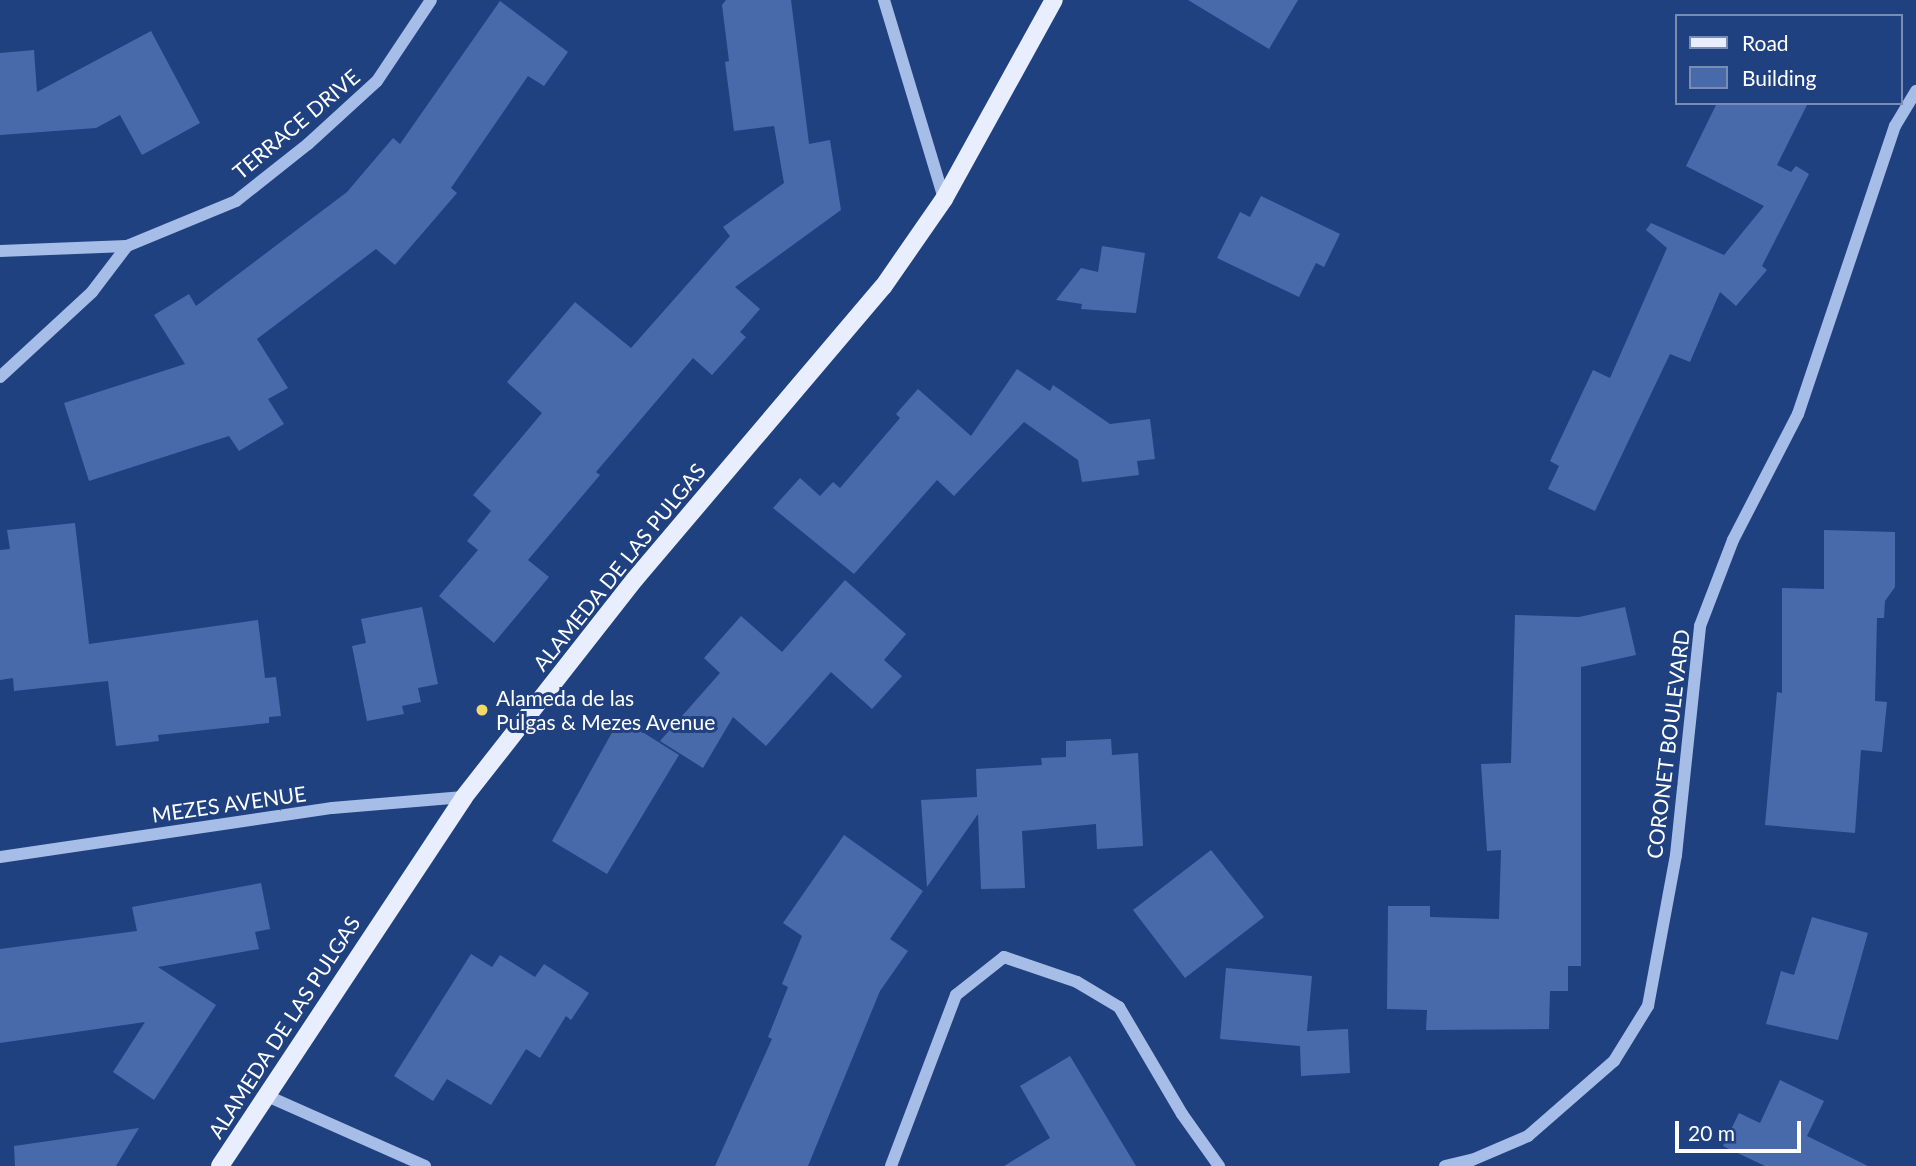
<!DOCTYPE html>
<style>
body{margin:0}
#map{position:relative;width:1916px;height:1166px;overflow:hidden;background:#204180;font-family:Lato,sans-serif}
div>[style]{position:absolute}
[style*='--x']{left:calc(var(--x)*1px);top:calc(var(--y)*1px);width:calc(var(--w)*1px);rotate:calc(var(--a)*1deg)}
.building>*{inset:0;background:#496aaa}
.minor>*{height:12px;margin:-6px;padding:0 6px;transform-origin:6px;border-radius:6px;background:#a6bde8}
.major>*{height:18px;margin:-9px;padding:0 9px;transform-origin:9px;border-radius:9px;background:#e8eefe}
.dots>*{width:19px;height:19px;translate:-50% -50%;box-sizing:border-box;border:4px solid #204180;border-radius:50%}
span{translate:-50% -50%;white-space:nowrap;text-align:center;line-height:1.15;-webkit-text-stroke:6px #204180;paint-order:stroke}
.street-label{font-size:21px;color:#fff}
.poi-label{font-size:21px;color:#fff}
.left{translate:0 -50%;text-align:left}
.legend{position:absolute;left:1675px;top:14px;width:228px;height:91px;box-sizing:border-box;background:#204180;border:2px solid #798db3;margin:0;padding:9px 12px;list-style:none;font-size:21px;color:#fff}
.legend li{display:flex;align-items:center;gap:14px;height:35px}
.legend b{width:35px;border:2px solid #798db3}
.scale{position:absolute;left:1675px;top:1121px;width:126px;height:32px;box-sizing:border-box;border:4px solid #fff;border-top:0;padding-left:9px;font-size:21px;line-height:24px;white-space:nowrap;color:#fff;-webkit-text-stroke:5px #204180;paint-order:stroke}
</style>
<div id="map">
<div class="building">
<i style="clip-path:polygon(726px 0,791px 0,809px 144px,830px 140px,841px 210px,735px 287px,760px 309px,740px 332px,746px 337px,712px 375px,693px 358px,596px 472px,600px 475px,528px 560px,549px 577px,494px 643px,439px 596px,478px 550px,467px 541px,491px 511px,473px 495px,542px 413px,507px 382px,575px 302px,631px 348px,730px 236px,723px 227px,784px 183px,774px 126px,734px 131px,725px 62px,729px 61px,722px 5px)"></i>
<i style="clip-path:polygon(1188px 0,1298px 0,1269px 49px)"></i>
<i style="clip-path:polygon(500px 1px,568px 52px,544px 86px,528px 76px,451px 188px,457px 193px,395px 265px,376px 249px,257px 339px,288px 388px,268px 399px,284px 424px,239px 451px,229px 436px,89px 481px,64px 403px,185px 364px,154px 315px,189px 294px,196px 306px,347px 192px,393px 138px,400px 144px)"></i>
<i style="clip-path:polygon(151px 31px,200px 123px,142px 155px,120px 115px,96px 128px,0 135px,0 53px,34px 50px,37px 92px)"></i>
<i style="clip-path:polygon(1717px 103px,1808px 103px,1777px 165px,1791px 172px,1796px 166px,1809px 174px,1762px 266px,1767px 270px,1736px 306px,1720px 292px,1690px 362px,1670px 354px,1595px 511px,1548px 489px,1559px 466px,1550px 461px,1593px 370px,1610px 378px,1667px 248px,1646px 230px,1651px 223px,1724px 255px,1764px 206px,1686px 166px)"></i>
<i style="clip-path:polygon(1261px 196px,1340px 234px,1324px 267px,1316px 263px,1299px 297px,1217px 258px,1240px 212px,1250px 217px)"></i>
<i style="clip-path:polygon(1102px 246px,1145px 253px,1136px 313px,1081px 309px,1082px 304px,1056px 300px,1081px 268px,1098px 272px)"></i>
<i style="clip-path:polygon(1017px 369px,1050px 391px,1053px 385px,1110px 424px,1150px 419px,1155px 459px,1137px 461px,1139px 475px,1082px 482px,1078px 460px,1024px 422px,954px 496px,937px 480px,854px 574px,773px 508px,800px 478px,820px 496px,833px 482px,840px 488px,900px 418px,896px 414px,918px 389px,971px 436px)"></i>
<i style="clip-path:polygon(75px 523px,89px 644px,258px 620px,265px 678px,276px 677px,281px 716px,269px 717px,269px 723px,158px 735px,159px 741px,116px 746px,108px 681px,14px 691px,13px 678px,0 680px,0 550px,10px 549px,7px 530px)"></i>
<i style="clip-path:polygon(1824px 530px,1895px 532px,1895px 587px,1885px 601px,1884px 618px,1877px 618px,1875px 701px,1887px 702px,1882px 752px,1861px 750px,1855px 833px,1765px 825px,1777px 692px,1782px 693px,1782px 588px,1824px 589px)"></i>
<i style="clip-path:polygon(845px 580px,906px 634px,884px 660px,902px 676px,872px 709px,831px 672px,766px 746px,733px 717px,703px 768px,660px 741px,720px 673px,704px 658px,741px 616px,782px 652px)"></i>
<i style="clip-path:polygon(422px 607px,438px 684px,418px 688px,421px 702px,402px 706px,404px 714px,367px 721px,352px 646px,366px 643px,361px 619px)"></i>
<i style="clip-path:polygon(1625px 607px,1636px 655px,1581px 667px,1581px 966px,1568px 966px,1568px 991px,1550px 991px,1549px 1029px,1426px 1030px,1427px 1010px,1387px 1009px,1388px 906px,1430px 906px,1430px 917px,1499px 919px,1501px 850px,1487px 851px,1481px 764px,1511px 763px,1515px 615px,1579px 617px)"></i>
<i style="clip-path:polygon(620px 718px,679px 755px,607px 874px,552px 841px)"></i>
<i style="clip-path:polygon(1111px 739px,1112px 755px,1138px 753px,1143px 846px,1097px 849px,1096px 824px,1022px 831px,1025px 888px,981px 889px,978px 814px,927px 887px,921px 800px,977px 797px,976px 769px,1042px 765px,1041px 758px,1066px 757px,1066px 741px)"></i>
<i style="clip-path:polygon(844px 835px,923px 891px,890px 939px,908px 951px,880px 991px,808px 1166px,715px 1166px,772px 1039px,768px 1037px,788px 987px,782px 984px,802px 936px,783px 923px)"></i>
<i style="clip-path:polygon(1211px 850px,1264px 917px,1185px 978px,1133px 910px)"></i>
<i style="clip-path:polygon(261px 883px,270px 929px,255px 932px,259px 949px,158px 967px,216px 1005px,154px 1100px,113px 1072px,145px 1022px,0 1043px,0 949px,137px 931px,132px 907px)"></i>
<i style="clip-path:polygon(1812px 917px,1868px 933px,1838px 1040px,1766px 1024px,1781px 971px,1794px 975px)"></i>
<i style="clip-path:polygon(471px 954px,492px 967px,500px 955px,535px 977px,544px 964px,589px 993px,571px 1020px,566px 1016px,540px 1058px,526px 1049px,491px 1105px,447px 1079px,433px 1101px,394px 1076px)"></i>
<i style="clip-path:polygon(1226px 968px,1312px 976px,1307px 1031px,1348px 1029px,1350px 1073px,1301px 1076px,1300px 1046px,1220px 1039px)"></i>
<i style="clip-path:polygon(1070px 1056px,1136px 1166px,1004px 1166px,1050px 1138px,1020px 1086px)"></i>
<i style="clip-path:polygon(1780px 1080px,1824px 1101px,1807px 1136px,1868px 1166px,1765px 1166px,1723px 1146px,1739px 1113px,1760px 1123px)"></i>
<i style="clip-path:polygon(139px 1128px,116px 1166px,15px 1166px,14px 1146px)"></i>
</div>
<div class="minor">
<i style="--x:884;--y:0;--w:208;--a:73.2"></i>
<i style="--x:0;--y:251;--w:127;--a:-2.3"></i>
<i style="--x:0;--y:377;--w:125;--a:-42.7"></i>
<i style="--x:92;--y:292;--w:58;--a:-52.7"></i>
<i style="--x:127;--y:246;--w:118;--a:-22.4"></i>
<i style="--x:236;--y:201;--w:92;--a:-38.4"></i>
<i style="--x:308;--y:144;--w:93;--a:-42.4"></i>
<i style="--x:377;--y:81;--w:97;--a:-56.3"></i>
<i style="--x:0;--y:857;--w:336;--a:-8.4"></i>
<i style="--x:332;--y:808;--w:132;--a:-4.8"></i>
<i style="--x:265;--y:1095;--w:175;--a:23.9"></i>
<i style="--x:891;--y:1166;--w:183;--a:-69.2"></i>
<i style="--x:956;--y:995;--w:61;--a:-38.4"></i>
<i style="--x:1004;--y:957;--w:77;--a:18.9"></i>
<i style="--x:1077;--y:982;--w:49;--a:30.8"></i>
<i style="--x:1119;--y:1007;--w:124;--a:59.5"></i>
<i style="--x:1182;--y:1114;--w:64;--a:54.6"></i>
<i style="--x:1445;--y:1166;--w:28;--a:-13"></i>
<i style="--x:1472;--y:1160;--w:61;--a:-23.2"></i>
<i style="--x:1528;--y:1136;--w:114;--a:-41.1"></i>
<i style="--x:1614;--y:1061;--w:65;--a:-58.3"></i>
<i style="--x:1648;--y:1006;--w:154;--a:-79.5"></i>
<i style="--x:1676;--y:855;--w:230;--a:-84"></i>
<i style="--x:1700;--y:626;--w:92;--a:-69"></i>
<i style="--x:1733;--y:540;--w:142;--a:-62.7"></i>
<i style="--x:1798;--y:414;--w:304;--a:-71.4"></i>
<i style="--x:1895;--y:126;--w:41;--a:-59"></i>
</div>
<div class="major">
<i style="--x:220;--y:1166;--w:442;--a:-56.5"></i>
<i style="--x:464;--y:797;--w:277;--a:-51.9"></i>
<i style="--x:635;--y:579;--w:383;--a:-49.7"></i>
<i style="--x:883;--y:287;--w:107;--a:-55.3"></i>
<i style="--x:944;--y:199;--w:227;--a:-61.1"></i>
</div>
<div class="dots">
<i style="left:482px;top:710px;background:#f5d966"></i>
</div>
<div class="street-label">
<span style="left:296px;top:124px;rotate:-40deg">TERRACE DRIVE</span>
<span style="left:619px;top:567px;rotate:-51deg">ALAMEDA DE LAS PULGAS</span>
<span style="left:1668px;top:744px;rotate:-83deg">CORONET BOULEVARD</span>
<span style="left:229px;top:804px;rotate:-8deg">MEZES AVENUE</span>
<span style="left:284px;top:1027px;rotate:-57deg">ALAMEDA DE LAS PULGAS</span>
</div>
<div class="poi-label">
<span class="left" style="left:496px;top:710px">Alameda de las<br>Pulgas &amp; Mezes Avenue</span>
</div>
<ul class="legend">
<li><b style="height:9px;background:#e8eefe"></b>Road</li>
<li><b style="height:19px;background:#496aaa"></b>Building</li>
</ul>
<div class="scale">20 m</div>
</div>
